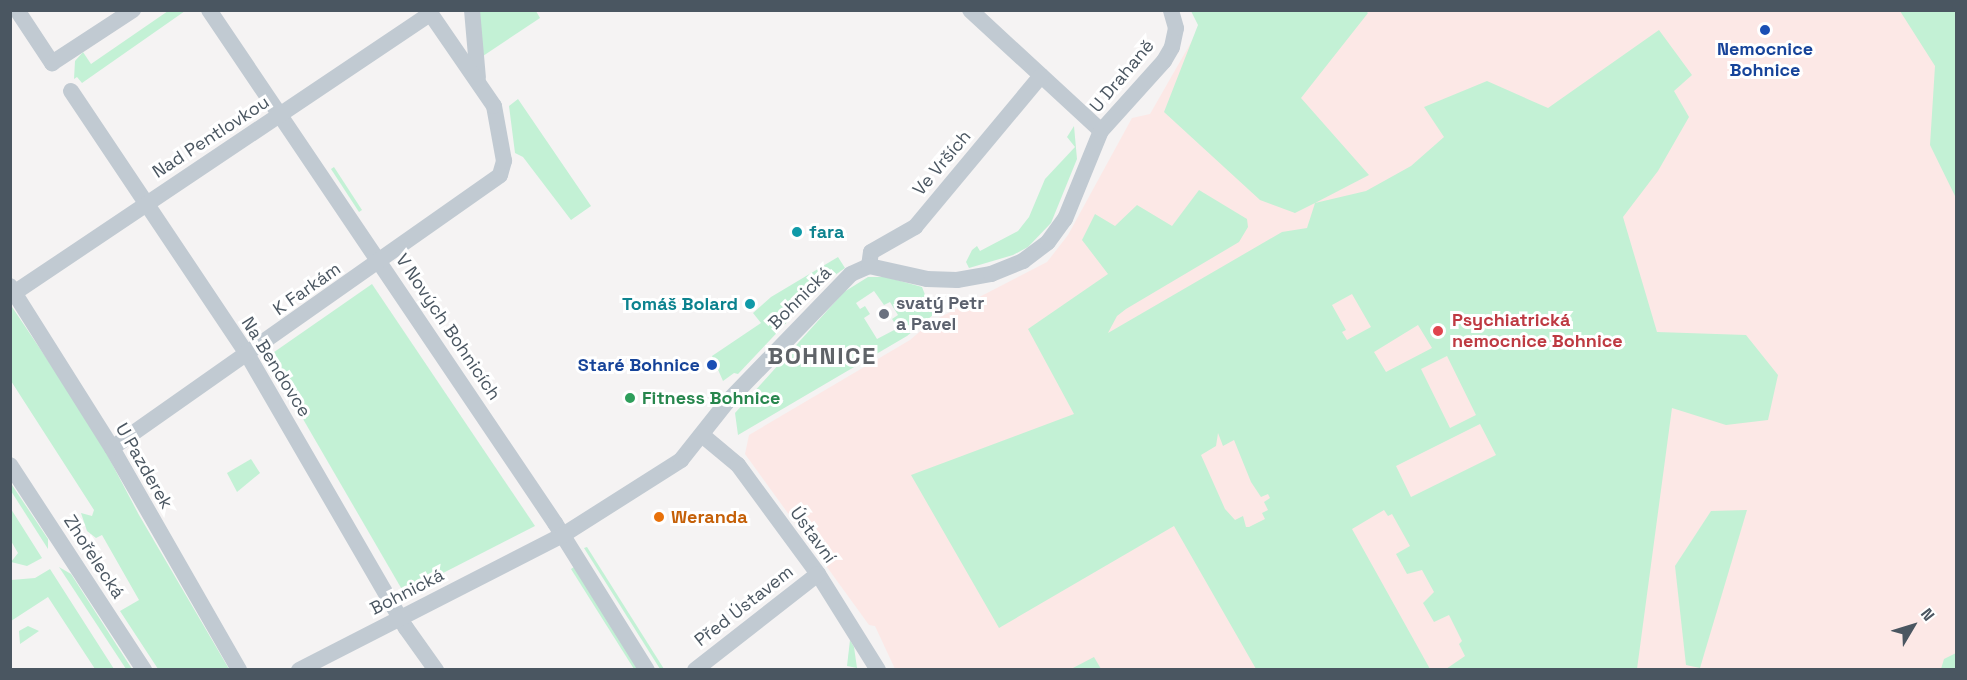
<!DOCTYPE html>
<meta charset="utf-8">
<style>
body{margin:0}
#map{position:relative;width:1967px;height:680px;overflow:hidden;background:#f5f3f3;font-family:"Space Grotesk",sans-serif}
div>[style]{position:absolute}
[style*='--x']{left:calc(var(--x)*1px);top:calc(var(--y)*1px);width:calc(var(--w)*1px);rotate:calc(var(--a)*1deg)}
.medical>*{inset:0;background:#fce8e6}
.green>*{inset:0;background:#c3f1d5}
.minor>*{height:16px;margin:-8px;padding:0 8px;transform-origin:8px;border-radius:8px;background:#c1cad2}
.dots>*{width:16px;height:16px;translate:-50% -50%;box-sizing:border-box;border:3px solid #fff;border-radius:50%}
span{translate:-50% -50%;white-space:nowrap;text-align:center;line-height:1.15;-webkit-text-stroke:6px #fff;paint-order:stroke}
.transit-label{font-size:18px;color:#164399;font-weight:700}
.right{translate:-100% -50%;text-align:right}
.street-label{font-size:18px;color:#4a5661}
.culture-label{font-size:18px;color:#0d838f;font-weight:700}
.left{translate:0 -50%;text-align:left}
.worship-label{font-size:18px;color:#5b616d;font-weight:700}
.health-label{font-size:18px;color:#be3a42;font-weight:700}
.leisure-label{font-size:18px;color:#27864d;font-weight:700}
.food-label{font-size:18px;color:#c56008;font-weight:700}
.district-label{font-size:24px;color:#5f6368;font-weight:700;letter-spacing:1.5px}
.frame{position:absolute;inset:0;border:12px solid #4a5661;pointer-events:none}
.north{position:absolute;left:1883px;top:596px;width:60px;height:60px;-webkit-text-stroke:4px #fff;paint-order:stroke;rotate:52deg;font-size:16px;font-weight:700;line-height:24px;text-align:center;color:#4a5661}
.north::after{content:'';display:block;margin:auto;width:21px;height:27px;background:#4a5661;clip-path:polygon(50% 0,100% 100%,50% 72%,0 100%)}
</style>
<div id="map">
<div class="medical">
<i style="clip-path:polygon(1209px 11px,1956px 11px,1956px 669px,895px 669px,875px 626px,869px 625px,745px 454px,749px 435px,910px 340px,931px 322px,1047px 262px,1068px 235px,1132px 118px,1150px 114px)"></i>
</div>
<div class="green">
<i style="clip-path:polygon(evenodd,1365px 10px,1368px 13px,1301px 98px,1369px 175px,1315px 203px,1366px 191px,1411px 166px,1444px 137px,1424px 107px,1487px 81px,1548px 108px,1659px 30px,1692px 75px,1674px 91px,1689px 117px,1658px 171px,1623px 217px,1657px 332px,1746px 335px,1778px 375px,1768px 420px,1726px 425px,1672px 408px,1637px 669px,1446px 669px,1465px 656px,1459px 644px,1462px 641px,1449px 615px,1434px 622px,1423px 603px,1434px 592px,1422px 570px,1407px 574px,1396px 554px,1410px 546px,1392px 514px,1388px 516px,1384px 510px,1352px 529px,1430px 669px,1256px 669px,1174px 526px,999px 628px,911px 475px,1074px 414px,1028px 329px,1108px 274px,1082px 240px,1095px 214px,1115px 226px,1137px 205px,1172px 226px,1199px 190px,1247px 219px,1248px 227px,1239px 242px,1126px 309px,1117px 316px,1108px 333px,1282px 232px,1307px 228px,1315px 203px,1295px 213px,1260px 200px,1164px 112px,1198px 25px,1191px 11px,1365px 10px,1352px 294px,1371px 327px,1347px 340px,1342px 332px,1346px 330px,1332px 305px,1352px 294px,1365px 10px,1418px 325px,1432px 348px,1386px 372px,1374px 352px,1418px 325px,1365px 10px,1447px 356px,1476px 415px,1450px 428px,1421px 369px,1447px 356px,1365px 10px,1480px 424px,1496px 455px,1411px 497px,1396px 466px,1480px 424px,1365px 10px,1218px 433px,1223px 446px,1234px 440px,1251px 482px,1261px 497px,1268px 494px,1270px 498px,1264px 502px,1268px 510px,1262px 513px,1265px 519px,1249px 527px,1246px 527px,1243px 516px,1235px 520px,1225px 509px,1201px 455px,1216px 446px,1218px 433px)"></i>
<i style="clip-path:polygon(168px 11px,185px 11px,82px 83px,77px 77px,74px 79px,75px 61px,83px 52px,91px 64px)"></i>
<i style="clip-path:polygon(479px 11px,536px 11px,540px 18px,483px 56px)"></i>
<i style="clip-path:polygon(1900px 11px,1956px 11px,1956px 198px,1930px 145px,1935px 66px)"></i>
<i style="clip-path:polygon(518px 99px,591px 206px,571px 220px,523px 157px,515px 153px,509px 106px)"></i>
<i style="clip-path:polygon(1074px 126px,1077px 159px,1051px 223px,1028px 247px,1013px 255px,969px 268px,966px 262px,972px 250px,977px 246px,980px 251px,1018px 231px,1029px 217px,1045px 179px,1075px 147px,1067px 137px)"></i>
<i style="clip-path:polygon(334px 167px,362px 210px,359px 212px,331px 169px)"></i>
<i style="clip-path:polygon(838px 257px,845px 268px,824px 283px,738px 374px,734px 373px,723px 381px,712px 356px,761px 323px,753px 313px,771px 297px)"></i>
<i style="clip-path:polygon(evenodd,868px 277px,886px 277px,922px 287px,933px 315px,907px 336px,738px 435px,735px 413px,844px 292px,868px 277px,874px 291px,884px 305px,890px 302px,898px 315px,892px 319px,898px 328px,877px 339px,864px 318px,870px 314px,865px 306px,860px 309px,856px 303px,874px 291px)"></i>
<i style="clip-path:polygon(372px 284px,535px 526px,404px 593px,267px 357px)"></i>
<i style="clip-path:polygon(10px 304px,92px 426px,139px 515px,229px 669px,158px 669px,120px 611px,139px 600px,102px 535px,96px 538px,87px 531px,81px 513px,92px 516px,94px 510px,11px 381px)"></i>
<i style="clip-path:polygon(251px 459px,260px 473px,237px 492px,227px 473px)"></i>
<i style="clip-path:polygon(10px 482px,48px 539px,48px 549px,11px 491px)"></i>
<i style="clip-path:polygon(11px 509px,42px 558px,27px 566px,11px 562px,18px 553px,11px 541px)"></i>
<i style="clip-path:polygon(1747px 510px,1700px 668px,1686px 665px,1675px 566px,1711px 511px)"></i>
<i style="clip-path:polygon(74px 517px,79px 530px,77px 545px,66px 529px,73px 529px)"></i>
<i style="clip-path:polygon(587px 547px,664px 669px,660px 669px,584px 548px)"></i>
<i style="clip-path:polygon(59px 567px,71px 574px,132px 669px,126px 669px)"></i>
<i style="clip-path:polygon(574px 567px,638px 669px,634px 669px,571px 569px)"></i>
<i style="clip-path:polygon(50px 569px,114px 669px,95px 669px,48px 597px,11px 621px,11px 580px,35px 578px)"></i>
<i style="clip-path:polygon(28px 626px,39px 631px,20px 644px,19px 631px)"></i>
<i style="clip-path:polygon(850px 640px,854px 647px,857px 668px,847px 666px)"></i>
<i style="clip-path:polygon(1956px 653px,1956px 669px,1941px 669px,1944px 659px)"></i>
<i style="clip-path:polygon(1094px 657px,1101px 669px,1071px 669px)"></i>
</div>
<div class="minor">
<i style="--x:17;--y:10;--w:64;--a:56.6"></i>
<i style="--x:52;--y:63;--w:97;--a:-33.2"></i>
<i style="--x:209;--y:10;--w:619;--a:56"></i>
<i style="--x:555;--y:523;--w:173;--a:58"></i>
<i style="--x:472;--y:10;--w:68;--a:85"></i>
<i style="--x:970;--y:10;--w:178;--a:42.7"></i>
<i style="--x:71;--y:91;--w:316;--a:56.2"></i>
<i style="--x:247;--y:354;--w:317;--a:59.9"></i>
<i style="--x:406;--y:628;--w:52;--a:54.5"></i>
<i style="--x:869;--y:266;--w:14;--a:-82"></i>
<i style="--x:871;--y:252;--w:51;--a:-29.6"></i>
<i style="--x:915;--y:227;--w:197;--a:-50.2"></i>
<i style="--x:10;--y:286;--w:191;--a:57.8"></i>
<i style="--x:112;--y:448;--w:256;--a:60.2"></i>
<i style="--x:14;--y:293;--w:501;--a:-33.85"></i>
<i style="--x:702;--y:435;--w:47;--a:39.8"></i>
<i style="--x:738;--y:465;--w:135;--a:53.7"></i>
<i style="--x:818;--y:574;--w:113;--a:58"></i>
<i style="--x:112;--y:448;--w:474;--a:-35.1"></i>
<i style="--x:500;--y:175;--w:15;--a:-74"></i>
<i style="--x:504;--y:161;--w:56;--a:-100.3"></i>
<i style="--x:494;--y:106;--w:116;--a:-124.5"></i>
<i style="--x:10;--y:465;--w:245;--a:56.8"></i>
<i style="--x:299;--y:670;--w:297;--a:-27.1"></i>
<i style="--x:563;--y:535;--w:140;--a:-32.4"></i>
<i style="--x:681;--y:460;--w:74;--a:-51.6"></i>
<i style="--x:727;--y:402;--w:178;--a:-45.9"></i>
<i style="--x:851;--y:274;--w:20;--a:-24"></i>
<i style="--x:869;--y:266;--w:59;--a:12.6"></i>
<i style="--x:927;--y:279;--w:30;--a:2"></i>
<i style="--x:957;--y:280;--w:35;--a:-10"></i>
<i style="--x:991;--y:274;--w:35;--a:-22"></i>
<i style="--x:1023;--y:261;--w:31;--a:-37"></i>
<i style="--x:1048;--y:242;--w:29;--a:-54"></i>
<i style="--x:1065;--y:219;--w:95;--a:-67.8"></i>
<i style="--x:1101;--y:131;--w:94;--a:-48"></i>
<i style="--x:1164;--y:61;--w:16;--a:-60"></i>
<i style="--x:1172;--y:47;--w:19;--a:-78"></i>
<i style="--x:1176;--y:28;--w:19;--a:-106"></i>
<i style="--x:695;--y:670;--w:156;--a:-38"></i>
</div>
<div class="dots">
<i style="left:1765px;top:30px;background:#1a4fb4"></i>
<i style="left:797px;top:232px;background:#0f9aa8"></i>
<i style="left:750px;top:304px;background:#0f9aa8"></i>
<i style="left:884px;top:314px;background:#6b7280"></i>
<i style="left:1438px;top:331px;background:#e0444e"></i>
<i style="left:712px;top:365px;background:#1a4fb4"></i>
<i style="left:630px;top:398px;background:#2e9e5b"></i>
<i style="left:659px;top:517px;background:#e8710a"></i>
</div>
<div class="transit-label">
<span style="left:1765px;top:60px">Nemocnice<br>Bohnice</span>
<span class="right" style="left:700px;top:365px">Staré Bohnice</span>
</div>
<div class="street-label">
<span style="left:1122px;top:76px;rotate:-50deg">U Drahaně</span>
<span style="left:211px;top:137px;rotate:-33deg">Nad Pentlovkou</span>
<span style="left:942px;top:163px;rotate:-50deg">Ve Vrších</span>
<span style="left:307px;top:289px;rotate:-35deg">K Farkám</span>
<span style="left:800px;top:298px;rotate:-45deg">Bohnická</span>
<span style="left:448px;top:327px;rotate:56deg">V Nových Bohnicích</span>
<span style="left:276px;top:367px;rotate:58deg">Na Bendovce</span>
<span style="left:144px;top:466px;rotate:60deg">U Pazderek</span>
<span style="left:813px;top:535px;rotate:54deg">Ústavní</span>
<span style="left:94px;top:557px;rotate:57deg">Zhořelecká</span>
<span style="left:407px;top:592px;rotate:-27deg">Bohnická</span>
<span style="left:744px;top:606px;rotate:-38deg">Před Ústavem</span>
</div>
<div class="culture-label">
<span class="left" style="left:809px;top:232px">fara</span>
<span class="right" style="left:738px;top:304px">Tomáš Bolard</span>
</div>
<div class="worship-label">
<span class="left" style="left:896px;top:314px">svatý Petr<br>a Pavel</span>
</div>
<div class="health-label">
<span class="left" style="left:1452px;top:331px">Psychiatrická<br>nemocnice Bohnice</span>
</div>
<div class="leisure-label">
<span class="left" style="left:642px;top:398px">Fitness Bohnice</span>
</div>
<div class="food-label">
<span class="left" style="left:671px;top:517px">Weranda</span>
</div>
<div class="district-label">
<span style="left:822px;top:356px">BOHNICE</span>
</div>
<div class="frame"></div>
<div class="north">N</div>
</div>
